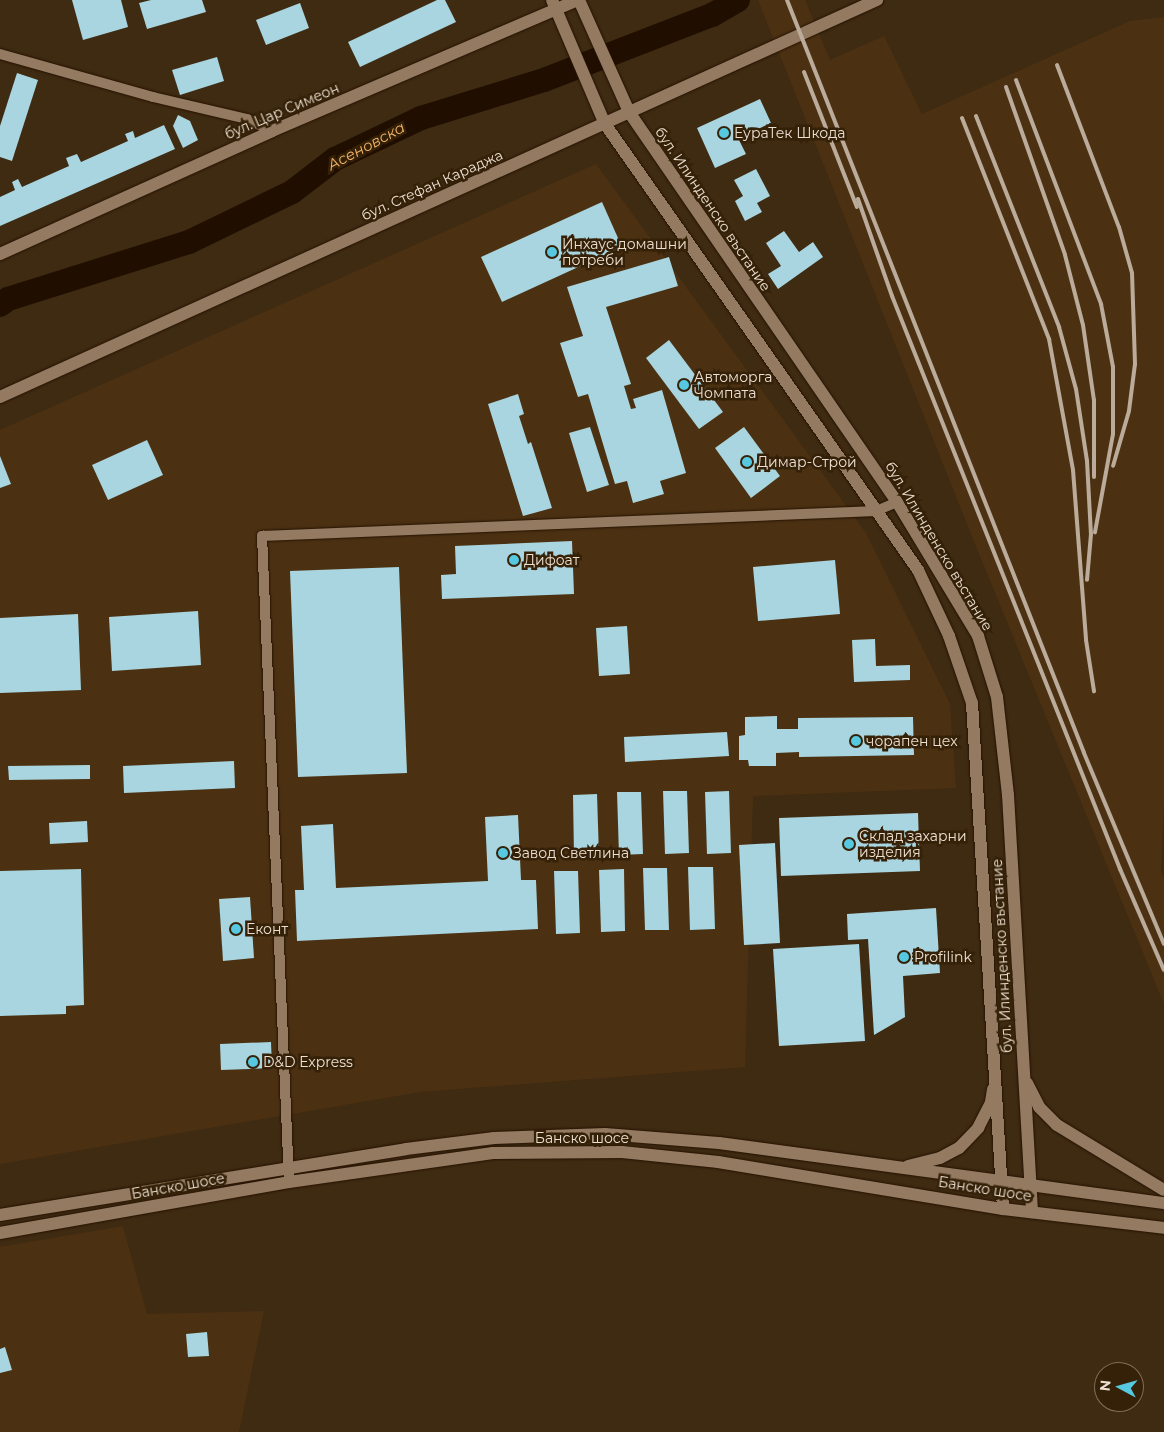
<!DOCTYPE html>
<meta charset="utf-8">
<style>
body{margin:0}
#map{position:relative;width:1164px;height:1432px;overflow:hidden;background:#3f2a12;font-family:Montserrat,sans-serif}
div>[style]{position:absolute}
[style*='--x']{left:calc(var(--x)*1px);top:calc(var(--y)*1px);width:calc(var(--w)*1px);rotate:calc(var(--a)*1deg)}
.built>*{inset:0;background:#4b3112}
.river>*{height:24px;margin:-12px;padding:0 12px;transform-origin:12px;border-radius:12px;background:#200e00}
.building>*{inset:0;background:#a8d5df}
.roads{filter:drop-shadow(0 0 1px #251200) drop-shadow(0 0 1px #251200)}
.street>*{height:10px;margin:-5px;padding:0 5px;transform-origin:5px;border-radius:5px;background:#937a60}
.secondary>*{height:12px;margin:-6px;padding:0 6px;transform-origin:6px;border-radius:6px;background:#937a60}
.rail>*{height:4px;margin:-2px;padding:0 2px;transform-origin:2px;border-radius:2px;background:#bbab9a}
.dots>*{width:14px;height:14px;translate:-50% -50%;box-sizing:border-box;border:2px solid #352108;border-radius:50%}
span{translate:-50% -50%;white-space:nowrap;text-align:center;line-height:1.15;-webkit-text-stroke:5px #352108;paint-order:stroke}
.street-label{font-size:14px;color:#eddfd1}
.poi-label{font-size:14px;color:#eddfd1}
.left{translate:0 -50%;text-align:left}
.water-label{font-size:15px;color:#f6b56a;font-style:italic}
.north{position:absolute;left:1094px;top:1362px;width:50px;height:50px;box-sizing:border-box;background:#352108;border:1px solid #7f6d58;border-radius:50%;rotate:276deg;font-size:14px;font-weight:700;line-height:20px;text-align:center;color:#eddfd1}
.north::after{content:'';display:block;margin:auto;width:18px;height:22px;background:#56c9e1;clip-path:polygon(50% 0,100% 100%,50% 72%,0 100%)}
</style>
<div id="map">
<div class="built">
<i style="clip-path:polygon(758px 0,805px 0,830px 60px,884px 36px,922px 114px,1130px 21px,1164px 17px,1164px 804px,1161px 871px,1164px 878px,1164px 1004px,973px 539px)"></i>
<i style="clip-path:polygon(596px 164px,866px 533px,950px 704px,956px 788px,753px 796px,745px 1067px,420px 1092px,0 1164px,0 430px)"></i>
<i style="clip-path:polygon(123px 1226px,147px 1314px,264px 1311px,239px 1432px,0 1432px,0 1247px)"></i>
</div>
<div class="river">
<i style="--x:0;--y:305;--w:10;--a:-37"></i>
<i style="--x:8;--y:299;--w:190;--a:-17.5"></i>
<i style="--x:189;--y:242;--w:114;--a:-25.9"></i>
<i style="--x:292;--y:192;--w:54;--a:-37.5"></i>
<i style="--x:335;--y:159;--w:95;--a:-25.5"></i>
<i style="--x:421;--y:118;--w:129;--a:-17.2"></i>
<i style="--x:544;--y:80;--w:180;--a:-21.2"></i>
<i style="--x:712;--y:15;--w:30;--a:-30"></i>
</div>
<div class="building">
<i style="clip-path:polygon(72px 0,121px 0,128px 27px,83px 40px)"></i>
<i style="clip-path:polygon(151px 0,202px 0,206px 12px,147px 29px,139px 3px)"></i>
<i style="clip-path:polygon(437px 0,445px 0,456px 22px,360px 67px,348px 42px)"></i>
<i style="clip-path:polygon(300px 3px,309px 28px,266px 45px,256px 20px)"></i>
<i style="clip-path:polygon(217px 57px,224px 81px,180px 95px,172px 70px)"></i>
<i style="clip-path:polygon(17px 73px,38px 80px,12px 161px,0 157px,0 126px)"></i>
<i style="clip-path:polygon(760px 99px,771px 123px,738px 138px,746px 154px,715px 168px,697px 128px)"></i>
<i style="clip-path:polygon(178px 115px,190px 121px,198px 140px,183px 148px,173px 126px)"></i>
<i style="clip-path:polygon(164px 125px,175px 149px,0 226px,0 197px,15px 190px,12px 182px,18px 179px,22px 187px,69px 166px,66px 158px,77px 154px,81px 162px,128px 141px,125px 134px,133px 131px,135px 138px)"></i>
<i style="clip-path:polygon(756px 169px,770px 196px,757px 203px,762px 212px,745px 221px,735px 201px,743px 196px,734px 180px)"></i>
<i style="clip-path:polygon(602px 202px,622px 247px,502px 302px,481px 257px)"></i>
<i style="clip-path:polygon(784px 231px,799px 252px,813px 242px,823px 257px,778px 289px,768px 274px,781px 266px,766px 243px)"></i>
<i style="clip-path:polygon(669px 257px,678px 286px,606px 307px,631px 384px,624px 386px,631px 409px,636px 408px,633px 399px,662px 390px,686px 473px,660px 481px,664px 494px,633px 503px,627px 481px,615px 484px,588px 394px,578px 397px,560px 343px,583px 336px,567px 287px)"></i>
<i style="clip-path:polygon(669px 340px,723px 412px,699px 429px,646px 358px)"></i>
<i style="clip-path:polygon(518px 394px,524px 414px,519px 416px,528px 444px,531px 442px,552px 508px,523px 516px,488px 404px)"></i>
<i style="clip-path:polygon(590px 427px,609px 485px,587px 492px,569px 433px)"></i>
<i style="clip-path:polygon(744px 427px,780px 476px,751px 498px,715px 448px)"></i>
<i style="clip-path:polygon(147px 440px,163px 475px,108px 500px,92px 465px)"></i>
<i style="clip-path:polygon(0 456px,11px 484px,0 488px)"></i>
<i style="clip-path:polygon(572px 541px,574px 594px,442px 599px,441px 575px,456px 574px,455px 546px)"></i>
<i style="clip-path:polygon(835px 560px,840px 614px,758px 621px,753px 567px)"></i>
<i style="clip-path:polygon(399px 567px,407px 773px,298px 777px,290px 571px)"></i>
<i style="clip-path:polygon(198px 611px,201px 665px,112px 671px,109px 617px)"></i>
<i style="clip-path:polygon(78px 614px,81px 690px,0 693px,0 618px)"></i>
<i style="clip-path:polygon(627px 626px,630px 674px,599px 676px,596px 628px)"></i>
<i style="clip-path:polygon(875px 639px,876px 666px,910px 665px,910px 680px,854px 682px,852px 640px)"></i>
<i style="clip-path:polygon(777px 716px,777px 729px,798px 729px,798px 718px,913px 717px,914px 755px,799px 757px,799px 752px,776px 753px,776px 766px,749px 766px,748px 760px,739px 760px,739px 736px,745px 735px,745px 717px)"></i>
<i style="clip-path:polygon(727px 732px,729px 756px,625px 762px,624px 737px)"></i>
<i style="clip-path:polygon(234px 761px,235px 788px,124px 793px,123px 766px)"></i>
<i style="clip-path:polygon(90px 765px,90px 779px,9px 780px,8px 766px)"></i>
<i style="clip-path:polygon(663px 791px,687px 791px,689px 853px,665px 854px)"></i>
<i style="clip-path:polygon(729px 791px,731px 853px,707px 854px,705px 792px)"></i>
<i style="clip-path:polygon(617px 792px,641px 792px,643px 854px,619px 855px)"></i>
<i style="clip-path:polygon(597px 794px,599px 856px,574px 857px,573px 795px)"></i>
<i style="clip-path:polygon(918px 813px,920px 871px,781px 876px,779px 818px)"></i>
<i style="clip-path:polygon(518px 815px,521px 880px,536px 880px,538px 929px,297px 941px,295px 890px,304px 890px,301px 826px,333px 824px,336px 888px,488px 881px,485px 817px)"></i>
<i style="clip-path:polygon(87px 821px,88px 842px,50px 844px,49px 823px)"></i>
<i style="clip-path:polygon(775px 843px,780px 943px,744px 945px,739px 845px)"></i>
<i style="clip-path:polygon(688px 867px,713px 867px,715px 929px,690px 930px)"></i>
<i style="clip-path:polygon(643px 868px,667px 868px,669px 930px,645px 930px)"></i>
<i style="clip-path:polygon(81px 869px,84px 1005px,66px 1006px,66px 1014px,0 1016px,0 871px)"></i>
<i style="clip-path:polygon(624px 869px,625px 931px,601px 932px,599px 870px)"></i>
<i style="clip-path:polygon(554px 871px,578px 871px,580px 933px,556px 934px)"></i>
<i style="clip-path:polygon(250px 897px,254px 958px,223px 961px,219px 899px)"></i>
<i style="clip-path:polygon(936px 908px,940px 973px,903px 976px,905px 1017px,874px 1035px,868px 939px,848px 940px,847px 914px)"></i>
<i style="clip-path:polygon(859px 944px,865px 1041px,779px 1046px,773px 949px)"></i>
<i style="clip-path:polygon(271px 1042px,272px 1068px,221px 1070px,220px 1044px)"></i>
<i style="clip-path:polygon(207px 1332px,209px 1356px,188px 1357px,186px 1334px)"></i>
<i style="clip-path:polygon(5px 1347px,12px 1370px,0 1373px,0 1349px)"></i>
</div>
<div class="roads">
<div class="street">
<i style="--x:0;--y:54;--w:159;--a:15.7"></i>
<i style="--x:153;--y:97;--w:97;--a:13.2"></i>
<i style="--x:247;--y:119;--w:28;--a:26"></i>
<i style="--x:289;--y:1182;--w:647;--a:-92.39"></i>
<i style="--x:262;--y:536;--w:615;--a:-2.33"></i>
<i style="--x:876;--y:511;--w:23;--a:-23"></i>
</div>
<div class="secondary">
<i style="--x:552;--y:0;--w:135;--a:66.9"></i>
<i style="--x:605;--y:124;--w:545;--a:54.94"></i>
<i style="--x:918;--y:570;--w:73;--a:64.8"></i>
<i style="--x:949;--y:636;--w:71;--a:71.1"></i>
<i style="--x:972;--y:703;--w:507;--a:86.49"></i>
<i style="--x:579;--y:0;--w:123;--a:65.9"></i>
<i style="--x:629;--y:112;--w:473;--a:55.5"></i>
<i style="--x:897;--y:502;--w:157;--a:58.8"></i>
<i style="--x:978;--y:636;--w:64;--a:72.7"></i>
<i style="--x:997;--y:697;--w:99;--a:83.6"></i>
<i style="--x:1008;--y:795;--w:418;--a:86.7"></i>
<i style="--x:0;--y:254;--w:299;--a:-24.3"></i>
<i style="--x:272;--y:131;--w:332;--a:-23.2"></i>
<i style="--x:0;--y:397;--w:963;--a:-24.36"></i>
<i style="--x:1027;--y:1083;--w:27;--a:63"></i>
<i style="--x:1039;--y:1107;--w:25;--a:45"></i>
<i style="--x:1057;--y:1125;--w:125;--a:31.3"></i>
<i style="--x:908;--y:1166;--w:33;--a:-14"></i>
<i style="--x:940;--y:1158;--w:21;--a:-28"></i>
<i style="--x:959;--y:1148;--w:28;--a:-46"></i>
<i style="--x:978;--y:1128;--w:29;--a:-63"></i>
<i style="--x:991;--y:1102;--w:13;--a:-81"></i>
<i style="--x:0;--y:1215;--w:411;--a:-9.2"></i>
<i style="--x:406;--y:1149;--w:89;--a:-7.1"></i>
<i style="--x:494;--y:1138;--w:111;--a:-2.1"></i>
<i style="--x:605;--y:1134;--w:114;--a:4.5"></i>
<i style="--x:719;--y:1143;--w:449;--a:7.7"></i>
<i style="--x:0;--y:1233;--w:293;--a:-10"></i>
<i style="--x:289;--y:1182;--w:206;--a:-8.1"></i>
<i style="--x:493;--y:1153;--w:129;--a:-0.4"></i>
<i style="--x:622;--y:1152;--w:97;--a:5.9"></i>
<i style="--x:718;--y:1162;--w:289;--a:9.4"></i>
<i style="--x:1003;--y:1209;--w:162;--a:6.7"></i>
</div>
</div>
<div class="rail">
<i style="--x:787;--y:0;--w:809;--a:68.47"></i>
<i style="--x:1084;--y:753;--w:207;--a:67.3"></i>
<i style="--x:1057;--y:65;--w:173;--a:69.1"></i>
<i style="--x:1119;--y:227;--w:48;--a:74.2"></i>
<i style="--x:1132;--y:273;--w:91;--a:88.1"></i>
<i style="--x:1135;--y:364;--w:47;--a:97.3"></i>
<i style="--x:1129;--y:411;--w:57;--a:106.2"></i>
<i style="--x:804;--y:72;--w:145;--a:68.6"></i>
<i style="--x:1016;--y:80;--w:240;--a:69.2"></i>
<i style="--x:1101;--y:304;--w:64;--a:79.2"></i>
<i style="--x:1113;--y:367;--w:67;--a:90"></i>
<i style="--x:1113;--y:434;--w:100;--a:100.4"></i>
<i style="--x:1006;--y:87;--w:178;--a:70.6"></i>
<i style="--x:1065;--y:255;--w:72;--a:75.6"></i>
<i style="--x:1083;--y:325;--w:76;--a:81.7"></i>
<i style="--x:1094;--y:400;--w:77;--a:90"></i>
<i style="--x:976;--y:116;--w:227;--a:68.5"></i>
<i style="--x:1059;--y:327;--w:64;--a:74.7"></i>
<i style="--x:1076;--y:389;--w:73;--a:81.3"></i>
<i style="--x:1087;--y:461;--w:73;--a:86.9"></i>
<i style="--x:1091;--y:534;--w:46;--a:95"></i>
<i style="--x:962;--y:118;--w:238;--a:68.5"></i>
<i style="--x:1049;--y:339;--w:133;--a:79.6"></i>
<i style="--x:1073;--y:470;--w:170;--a:85.6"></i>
<i style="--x:1086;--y:640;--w:52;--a:81.1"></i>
<i style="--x:858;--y:199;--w:103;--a:70.7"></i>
<i style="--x:892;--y:296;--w:617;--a:68.3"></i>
<i style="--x:1120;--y:869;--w:110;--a:66.5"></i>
</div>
<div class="dots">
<i style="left:724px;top:133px;background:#56c9e1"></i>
<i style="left:552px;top:252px;background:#56c9e1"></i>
<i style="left:684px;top:385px;background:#56c9e1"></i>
<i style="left:747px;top:462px;background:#56c9e1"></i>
<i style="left:514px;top:560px;background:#56c9e1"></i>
<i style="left:856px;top:741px;background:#56c9e1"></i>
<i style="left:849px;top:844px;background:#56c9e1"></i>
<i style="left:503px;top:853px;background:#56c9e1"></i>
<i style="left:236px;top:929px;background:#56c9e1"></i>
<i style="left:904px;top:957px;background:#56c9e1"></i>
<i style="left:253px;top:1062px;background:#56c9e1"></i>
</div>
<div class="street-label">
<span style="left:282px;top:111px;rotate:-23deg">бул. Цар Симеон</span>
<span style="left:432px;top:185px;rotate:-24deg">бул. Стефан Караджа</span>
<span style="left:713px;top:209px;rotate:56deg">бул. Илинденско въстание</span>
<span style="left:939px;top:546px;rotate:59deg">бул. Илинденско въстание</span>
<span style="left:1002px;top:956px;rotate:-93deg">бул. Илинденско въстание</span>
<span style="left:582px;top:1138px">Банско шосе</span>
<span style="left:178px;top:1186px;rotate:-10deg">Банско шосе</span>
<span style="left:985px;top:1189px;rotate:9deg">Банско шосе</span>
</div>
<div class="poi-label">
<span class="left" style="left:734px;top:133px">ЕураТек Шкода</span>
<span class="left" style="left:562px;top:252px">Инхаус домашни<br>потреби</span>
<span class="left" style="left:694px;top:385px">Автоморга<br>Чомпата</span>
<span class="left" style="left:757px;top:462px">Димар-Строй</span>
<span class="left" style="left:524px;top:560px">Дифоат</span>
<span class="left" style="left:866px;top:741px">чорапен цех</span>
<span class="left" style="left:859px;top:844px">Склад захарни<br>изделия</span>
<span class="left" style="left:513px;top:853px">Завод Светлина</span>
<span class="left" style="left:246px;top:929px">Еконт</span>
<span class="left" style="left:914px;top:957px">Profilink</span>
<span class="left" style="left:263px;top:1062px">D&amp;D Express</span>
</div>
<div class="water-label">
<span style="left:366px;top:146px;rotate:-28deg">Асеновска</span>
</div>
<div class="north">N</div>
</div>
